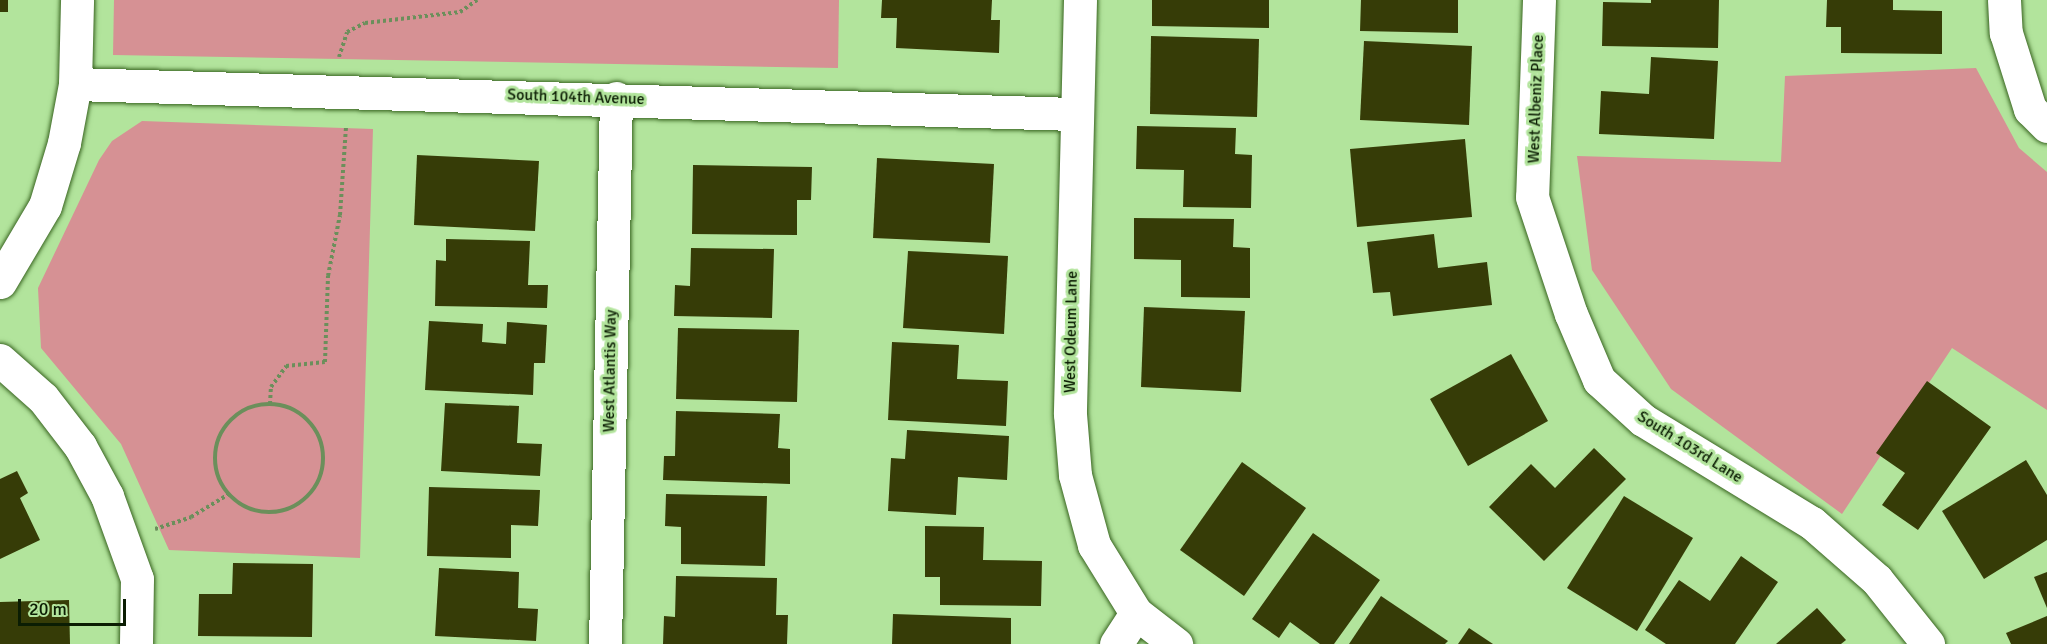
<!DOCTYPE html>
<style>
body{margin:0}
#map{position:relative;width:2047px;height:644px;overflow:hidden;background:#b2e49c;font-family:Signika,sans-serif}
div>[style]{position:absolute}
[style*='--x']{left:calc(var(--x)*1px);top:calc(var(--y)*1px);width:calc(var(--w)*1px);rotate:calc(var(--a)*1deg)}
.green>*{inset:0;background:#d69194}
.building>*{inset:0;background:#363c07}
.path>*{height:4px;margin-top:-2px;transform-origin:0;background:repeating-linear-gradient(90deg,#6b8f5b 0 3px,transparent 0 6px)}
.path>.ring{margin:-2px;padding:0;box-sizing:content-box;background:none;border:4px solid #6b8f5b;border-radius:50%}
.roads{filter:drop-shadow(0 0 2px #396521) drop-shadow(0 0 2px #396521)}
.minor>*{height:33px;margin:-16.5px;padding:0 16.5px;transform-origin:16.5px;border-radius:16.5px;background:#fff}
span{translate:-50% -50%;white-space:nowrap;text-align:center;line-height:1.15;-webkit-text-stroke:6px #b2e49c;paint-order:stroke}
.street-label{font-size:16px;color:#0b1d03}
.scale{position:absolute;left:18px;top:599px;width:108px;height:27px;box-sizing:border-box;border:3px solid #0b1d03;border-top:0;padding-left:8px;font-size:18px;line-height:21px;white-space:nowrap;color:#0b1d03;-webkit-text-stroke:4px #b2e49c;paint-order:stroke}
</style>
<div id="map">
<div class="green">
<i style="clip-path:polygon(114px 0,839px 0,838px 68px,113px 55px)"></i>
<i style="clip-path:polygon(1976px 68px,2019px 148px,2047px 172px,2047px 410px,1952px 348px,1842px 514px,1671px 389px,1592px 270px,1577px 156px,1781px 162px,1785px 76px)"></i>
<i style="clip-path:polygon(142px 121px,373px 129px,360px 558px,169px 550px,121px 444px,41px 348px,38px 288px,99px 160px,112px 141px)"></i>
</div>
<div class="building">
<i style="clip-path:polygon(0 0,8px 0,8px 12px,0 12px)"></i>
<i style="clip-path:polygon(882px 0,992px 0,991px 20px,1000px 20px,999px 53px,896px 48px,897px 18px,881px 18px)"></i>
<i style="clip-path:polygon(1152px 0,1269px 0,1269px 28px,1152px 26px)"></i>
<i style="clip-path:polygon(1361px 0,1458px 0,1458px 33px,1360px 31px)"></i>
<i style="clip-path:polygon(1651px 0,1719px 0,1718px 48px,1602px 46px,1603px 2px,1651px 3px)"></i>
<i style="clip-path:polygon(1827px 0,1893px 0,1893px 10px,1942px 11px,1942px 54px,1841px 53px,1841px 27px,1826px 27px)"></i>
<i style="clip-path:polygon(1151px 36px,1259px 39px,1257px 117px,1150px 114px)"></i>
<i style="clip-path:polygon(1364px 41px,1472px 46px,1469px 125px,1360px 120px)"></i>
<i style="clip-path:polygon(1651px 57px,1718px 61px,1714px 139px,1599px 134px,1601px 91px,1649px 94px)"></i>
<i style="clip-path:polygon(1137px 126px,1236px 128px,1235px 154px,1252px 155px,1251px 208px,1183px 207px,1184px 170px,1136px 169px)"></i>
<i style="clip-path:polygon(1465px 139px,1472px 217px,1357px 227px,1350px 149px)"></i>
<i style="clip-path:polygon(417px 155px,539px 161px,535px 231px,414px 225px)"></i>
<i style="clip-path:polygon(877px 158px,994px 164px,990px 243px,873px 238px)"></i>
<i style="clip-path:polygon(693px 165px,812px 167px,811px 200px,797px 200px,797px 235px,692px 234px)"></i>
<i style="clip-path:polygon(1134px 218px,1234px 219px,1233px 247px,1250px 248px,1250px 298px,1181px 297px,1181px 260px,1134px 259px)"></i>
<i style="clip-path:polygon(1434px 234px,1438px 268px,1487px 262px,1492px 305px,1393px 316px,1390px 292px,1373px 293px,1367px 242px)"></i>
<i style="clip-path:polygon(446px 239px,530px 241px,528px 285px,548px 285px,547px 308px,435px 306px,436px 260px,446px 261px)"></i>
<i style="clip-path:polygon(691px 248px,774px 249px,772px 318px,674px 316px,675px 285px,690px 286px)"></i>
<i style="clip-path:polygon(908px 251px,1008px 256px,1004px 334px,903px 328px)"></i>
<i style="clip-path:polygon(1144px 307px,1245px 311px,1241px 392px,1141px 387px)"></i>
<i style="clip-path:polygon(429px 321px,483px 324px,482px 342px,506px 344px,507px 322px,547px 325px,545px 363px,534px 363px,533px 395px,425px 390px)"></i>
<i style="clip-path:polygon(678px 328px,799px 330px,797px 402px,676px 399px)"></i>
<i style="clip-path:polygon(892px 342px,959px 345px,957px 379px,1008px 381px,1006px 426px,888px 420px)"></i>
<i style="clip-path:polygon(1511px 354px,1548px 421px,1468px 466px,1430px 399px)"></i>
<i style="clip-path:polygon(1927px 381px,1991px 427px,1918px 530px,1882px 505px,1905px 473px,1876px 453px)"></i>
<i style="clip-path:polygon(445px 403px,519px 406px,517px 443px,542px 444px,540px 476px,441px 471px)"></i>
<i style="clip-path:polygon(676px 411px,780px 414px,778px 448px,790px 449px,790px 484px,663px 480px,664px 456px,675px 456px)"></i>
<i style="clip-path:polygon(907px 430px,1009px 436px,1007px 480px,958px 477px,956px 515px,888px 511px,891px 458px,905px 459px)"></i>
<i style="clip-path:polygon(1594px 448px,1626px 479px,1544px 561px,1489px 507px,1531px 464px,1555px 488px)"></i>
<i style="clip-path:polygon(2026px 460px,2047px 495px,2047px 540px,1984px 579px,1942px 511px)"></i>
<i style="clip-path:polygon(1242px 462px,1306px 508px,1244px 596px,1180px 550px)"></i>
<i style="clip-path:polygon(17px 471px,28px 493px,20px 498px,40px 540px,0 559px,0 479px)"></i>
<i style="clip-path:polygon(429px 487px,540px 490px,538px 526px,511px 525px,511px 558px,427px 556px)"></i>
<i style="clip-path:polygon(666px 494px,767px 496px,765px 566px,681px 564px,681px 527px,665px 526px)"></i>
<i style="clip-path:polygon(1624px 496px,1693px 538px,1637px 631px,1567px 588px)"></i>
<i style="clip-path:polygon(925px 526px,984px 527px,983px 560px,1042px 561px,1041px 606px,940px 605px,940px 577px,925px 577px)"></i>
<i style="clip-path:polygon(1313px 533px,1380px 580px,1334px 644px,1320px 644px,1290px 622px,1279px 638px,1252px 619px)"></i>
<i style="clip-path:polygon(1741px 556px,1778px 582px,1735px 644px,1666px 644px,1645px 630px,1679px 580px,1710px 601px)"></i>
<i style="clip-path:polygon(233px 563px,313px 564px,312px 637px,198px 636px,199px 594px,232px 594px)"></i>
<i style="clip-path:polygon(439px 568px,519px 572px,518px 608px,538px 609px,536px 641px,435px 636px)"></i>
<i style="clip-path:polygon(2047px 572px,2047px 608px,2034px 577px)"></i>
<i style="clip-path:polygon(676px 576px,777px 578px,776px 615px,788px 615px,787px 644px,663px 644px,664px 616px,675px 617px)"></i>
<i style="clip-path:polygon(1381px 596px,1448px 641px,1445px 644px,1349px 644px)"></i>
<i style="clip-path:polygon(69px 600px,70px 644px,0 644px,0 602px)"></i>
<i style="clip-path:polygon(1817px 608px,1846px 640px,1841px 644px,1776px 644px)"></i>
<i style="clip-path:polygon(893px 614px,1011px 618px,1011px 644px,892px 644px)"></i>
<i style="clip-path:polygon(2047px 616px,2047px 644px,2011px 644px,2006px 633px)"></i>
<i style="clip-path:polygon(1469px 628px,1493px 644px,1458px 644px)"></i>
</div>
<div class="path">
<i style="--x:339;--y:57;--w:26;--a:-72"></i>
<i style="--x:347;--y:32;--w:20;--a:-27"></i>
<i style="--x:365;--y:23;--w:96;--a:-6.6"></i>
<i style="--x:460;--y:12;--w:21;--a:-35"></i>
<i style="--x:270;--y:404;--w:17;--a:-87"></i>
<i style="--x:271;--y:387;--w:26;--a:-54"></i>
<i style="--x:286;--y:366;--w:39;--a:-6"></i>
<i style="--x:325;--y:362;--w:86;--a:-88"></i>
<i style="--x:328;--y:276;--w:62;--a:-78.9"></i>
<i style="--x:340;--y:215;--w:88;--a:-86.1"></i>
<i class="ring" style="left:215px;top:404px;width:104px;height:104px"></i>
<i style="--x:155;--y:529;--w:38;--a:-18"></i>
<i style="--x:191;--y:517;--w:44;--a:-31.2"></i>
</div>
<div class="roads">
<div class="minor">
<i style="--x:1080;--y:0;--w:414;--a:91.4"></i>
<i style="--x:1070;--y:414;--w:61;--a:85.3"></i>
<i style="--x:1075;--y:475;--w:73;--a:74.8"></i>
<i style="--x:1094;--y:545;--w:80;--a:58.3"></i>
<i style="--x:1136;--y:613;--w:51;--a:37.8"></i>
<i style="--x:1539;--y:0;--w:197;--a:92"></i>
<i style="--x:1532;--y:197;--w:123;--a:71.6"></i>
<i style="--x:1571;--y:314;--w:72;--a:67"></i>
<i style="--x:1599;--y:380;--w:59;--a:42.3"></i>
<i style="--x:1643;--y:420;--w:198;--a:31.4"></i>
<i style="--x:1812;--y:523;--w:86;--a:41.2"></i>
<i style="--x:1877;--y:580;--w:82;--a:51.4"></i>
<i style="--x:2004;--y:0;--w:33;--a:87"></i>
<i style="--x:2006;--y:33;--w:80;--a:72.5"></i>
<i style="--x:2030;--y:109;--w:24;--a:45"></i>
<i style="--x:75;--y:84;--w:1001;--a:1.72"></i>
<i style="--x:0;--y:282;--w:88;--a:-59.4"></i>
<i style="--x:45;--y:206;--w:66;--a:-73.2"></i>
<i style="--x:64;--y:143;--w:60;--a:-79.4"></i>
<i style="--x:75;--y:84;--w:84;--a:-88.6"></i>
<i style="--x:0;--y:360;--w:57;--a:41.5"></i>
<i style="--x:43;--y:398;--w:61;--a:52.4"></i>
<i style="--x:80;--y:446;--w:57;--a:61.6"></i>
<i style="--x:107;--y:496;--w:88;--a:70.1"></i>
<i style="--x:137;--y:579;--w:65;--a:90.9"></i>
<i style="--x:605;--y:644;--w:546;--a:-88.85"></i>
<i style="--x:1116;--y:644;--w:37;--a:-57"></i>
</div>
</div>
<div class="street-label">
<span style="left:576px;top:97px;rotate:2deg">South 104th Avenue</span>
<span style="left:1536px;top:99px;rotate:-88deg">West Albeniz Place</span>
<span style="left:1071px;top:332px;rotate:-89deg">West Odeum Lane</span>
<span style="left:610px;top:371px;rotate:-89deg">West Atlantis Way</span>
<span style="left:1690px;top:447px;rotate:32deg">South 103rd Lane</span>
</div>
<div class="scale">20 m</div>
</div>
